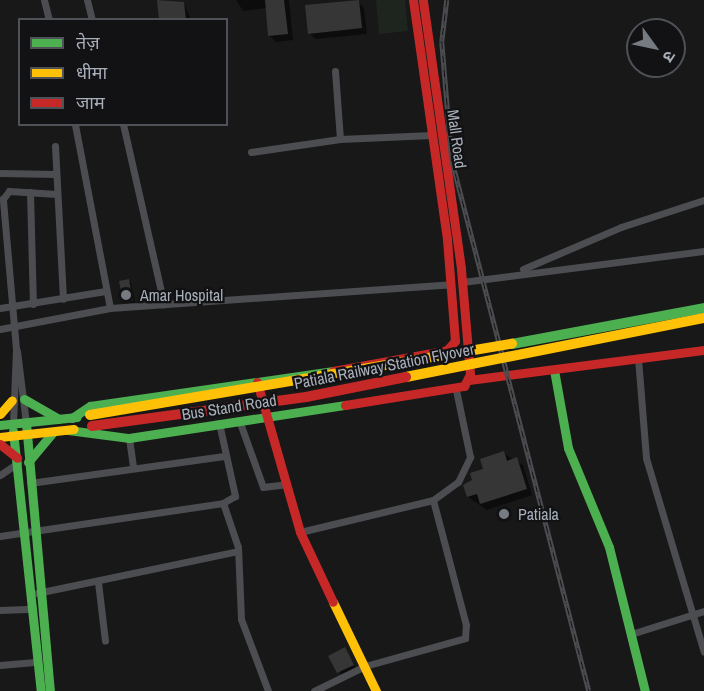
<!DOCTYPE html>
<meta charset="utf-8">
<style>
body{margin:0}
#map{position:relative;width:704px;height:691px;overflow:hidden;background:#181818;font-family:"Archivo Narrow","Noto Sans Devanagari",sans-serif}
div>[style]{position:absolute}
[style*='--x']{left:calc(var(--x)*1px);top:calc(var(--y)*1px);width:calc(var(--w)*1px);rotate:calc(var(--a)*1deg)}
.green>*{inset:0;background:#1d251e}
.shadow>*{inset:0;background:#0007}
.building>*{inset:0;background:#363637}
.street>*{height:7px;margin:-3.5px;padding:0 3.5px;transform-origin:3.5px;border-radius:3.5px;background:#4b4d51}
.fast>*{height:9px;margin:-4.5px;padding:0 4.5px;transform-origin:4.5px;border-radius:4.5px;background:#4caf50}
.slow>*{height:9px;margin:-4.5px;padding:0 4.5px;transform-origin:4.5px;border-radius:4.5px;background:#ffc107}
.jam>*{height:9px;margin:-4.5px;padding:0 4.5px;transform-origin:4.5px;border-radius:4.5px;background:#c62828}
.rail>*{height:4.5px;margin-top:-2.25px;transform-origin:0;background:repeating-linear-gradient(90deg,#121214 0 7px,#4b4d50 0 14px);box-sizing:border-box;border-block:2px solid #4b4d50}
.fast-bridge>*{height:10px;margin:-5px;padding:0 5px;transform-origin:5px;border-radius:5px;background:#4caf50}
.slow-bridge>*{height:10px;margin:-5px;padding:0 5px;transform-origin:5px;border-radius:5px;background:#ffc107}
.jam-bridge>*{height:10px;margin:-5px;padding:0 5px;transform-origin:5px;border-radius:5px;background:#c62828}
.dots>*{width:16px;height:16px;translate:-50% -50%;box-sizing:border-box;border:3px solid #121214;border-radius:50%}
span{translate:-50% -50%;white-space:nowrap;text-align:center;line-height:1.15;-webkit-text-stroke:4.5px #121214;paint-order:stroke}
.street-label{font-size:16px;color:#a8afba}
.poi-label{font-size:16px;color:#a8afba}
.left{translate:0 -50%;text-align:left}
.legend{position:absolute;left:18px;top:18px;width:210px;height:108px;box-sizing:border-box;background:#121214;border:2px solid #4e5156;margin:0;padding:8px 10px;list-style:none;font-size:18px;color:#a8afba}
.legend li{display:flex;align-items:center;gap:12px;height:30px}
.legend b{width:30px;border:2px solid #4e5156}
.north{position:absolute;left:626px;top:18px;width:60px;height:60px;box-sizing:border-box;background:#121214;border:2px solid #4e5156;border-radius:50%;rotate:123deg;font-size:16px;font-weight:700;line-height:24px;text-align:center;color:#a8afba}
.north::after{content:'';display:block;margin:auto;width:21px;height:27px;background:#767a81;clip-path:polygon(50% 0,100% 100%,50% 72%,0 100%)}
</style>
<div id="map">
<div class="green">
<i style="clip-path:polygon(376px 0,405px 0,408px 31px,379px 34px)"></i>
</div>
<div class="shadow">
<i style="clip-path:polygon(159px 0,184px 3px,191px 20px,163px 20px)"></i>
<i style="clip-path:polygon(236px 0,289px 0,293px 40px,276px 42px,270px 36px,267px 8px,243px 11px)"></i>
<i style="clip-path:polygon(358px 1px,364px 8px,367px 34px,316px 39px,309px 33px)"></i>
<i style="clip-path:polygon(129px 280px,131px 283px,135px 303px,124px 301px)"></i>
<i style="clip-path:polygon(503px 453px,523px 465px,532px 495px,487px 510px,468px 497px,474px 481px)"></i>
<i style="clip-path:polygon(345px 649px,357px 670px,343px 677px,330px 657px)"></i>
</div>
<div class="building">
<i style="clip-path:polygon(157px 0,184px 2px,186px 20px,159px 20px)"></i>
<i style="clip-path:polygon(265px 0,284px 0,288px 34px,268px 36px)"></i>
<i style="clip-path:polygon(359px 0,362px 28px,308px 34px,305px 5px)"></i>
<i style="clip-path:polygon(129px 279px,133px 301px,123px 301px,119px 281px)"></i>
<i style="clip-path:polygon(504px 451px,507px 461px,517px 457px,527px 489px,480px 504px,477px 494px,467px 497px,463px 485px,472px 480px,470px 473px,483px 469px,480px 459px)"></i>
<i style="clip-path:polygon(345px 647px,354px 665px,337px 673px,328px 656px)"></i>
</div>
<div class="street">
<i style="--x:44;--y:0;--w:21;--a:76"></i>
<i style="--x:87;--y:0;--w:21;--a:76"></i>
<i style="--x:335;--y:71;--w:68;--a:85.8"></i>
<i style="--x:123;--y:124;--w:185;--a:77.2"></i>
<i style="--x:55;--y:146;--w:153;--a:87"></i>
<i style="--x:251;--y:152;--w:90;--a:-8.3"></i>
<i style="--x:340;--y:139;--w:92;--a:-2.5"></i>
<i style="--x:0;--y:173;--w:56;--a:1"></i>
<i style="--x:30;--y:192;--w:112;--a:88.5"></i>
<i style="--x:523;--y:269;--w:107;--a:-23.2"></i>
<i style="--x:621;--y:227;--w:87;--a:-18"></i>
<i style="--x:462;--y:282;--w:244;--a:-7.3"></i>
<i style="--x:0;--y:308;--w:107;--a:-9.1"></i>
<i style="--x:110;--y:308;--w:342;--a:-4"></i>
<i style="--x:0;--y:329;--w:112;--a:-10.8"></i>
<i style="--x:110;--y:308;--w:187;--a:-100.8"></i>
<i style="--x:17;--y:351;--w:73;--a:82.9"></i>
<i style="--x:638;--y:358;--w:100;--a:85.4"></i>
<i style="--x:646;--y:458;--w:202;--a:73.4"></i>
<i style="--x:239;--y:420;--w:71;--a:70.3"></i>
<i style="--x:263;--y:487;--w:23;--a:-7"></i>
<i style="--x:219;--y:423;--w:75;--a:77.6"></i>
<i style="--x:235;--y:496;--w:14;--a:150"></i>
<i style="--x:223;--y:503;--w:46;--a:71.2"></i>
<i style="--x:238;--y:547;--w:72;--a:87.6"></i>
<i style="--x:241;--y:619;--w:77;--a:69.4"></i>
<i style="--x:13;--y:424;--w:75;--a:-87.7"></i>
<i style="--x:16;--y:349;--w:151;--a:-95"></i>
<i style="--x:3;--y:199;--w:10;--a:-53"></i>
<i style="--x:9;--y:191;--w:48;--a:3.6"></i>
<i style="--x:129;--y:438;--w:29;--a:82"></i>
<i style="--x:0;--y:475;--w:22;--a:-34"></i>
<i style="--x:30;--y:483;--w:196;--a:-7.9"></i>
<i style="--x:300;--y:532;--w:137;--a:-13.5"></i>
<i style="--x:0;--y:536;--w:225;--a:-8.4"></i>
<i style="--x:98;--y:582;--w:59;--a:83.2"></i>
<i style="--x:37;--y:593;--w:205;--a:-11.8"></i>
<i style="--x:0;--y:610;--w:33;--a:-2"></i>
<i style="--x:631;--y:634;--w:77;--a:-17.5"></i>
<i style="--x:0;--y:665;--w:38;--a:-5"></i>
<i style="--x:314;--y:691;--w:57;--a:-26.1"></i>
<i style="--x:365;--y:666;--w:104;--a:-15.6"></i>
<i style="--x:465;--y:638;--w:13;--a:-86"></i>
<i style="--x:466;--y:625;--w:129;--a:-104.8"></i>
<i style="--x:433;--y:500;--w:31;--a:-36"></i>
<i style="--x:458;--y:482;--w:28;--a:-64"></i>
<i style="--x:470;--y:457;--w:68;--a:-101.8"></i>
</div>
<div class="fast">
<i style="--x:554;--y:370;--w:79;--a:79.8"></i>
<i style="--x:568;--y:448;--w:107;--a:67.5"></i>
<i style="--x:609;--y:547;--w:148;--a:76"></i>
<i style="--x:24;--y:399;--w:40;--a:29.7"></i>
<i style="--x:72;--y:418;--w:22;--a:-34"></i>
<i style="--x:90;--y:406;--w:246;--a:-8.2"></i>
<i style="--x:26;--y:423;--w:269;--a:84.9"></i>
<i style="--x:0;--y:425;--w:77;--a:-5.9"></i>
<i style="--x:68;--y:430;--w:62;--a:7.5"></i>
<i style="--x:129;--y:438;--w:219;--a:-8.7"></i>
<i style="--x:13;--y:431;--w:262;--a:83.9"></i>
<i style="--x:28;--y:462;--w:39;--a:-50"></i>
</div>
<div class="slow">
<i style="--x:0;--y:414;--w:18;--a:-49"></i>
<i style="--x:0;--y:437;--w:74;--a:-6.2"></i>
<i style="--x:333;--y:602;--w:99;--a:64.2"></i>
</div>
<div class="jam">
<i style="--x:333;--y:371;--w:116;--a:-10.4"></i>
<i style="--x:447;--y:350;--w:12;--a:-48"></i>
<i style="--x:455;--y:341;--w:102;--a:-94.5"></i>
<i style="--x:447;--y:239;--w:241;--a:-98.1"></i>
<i style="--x:469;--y:380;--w:237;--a:-7.3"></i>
<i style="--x:257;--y:382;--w:156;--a:74"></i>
<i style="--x:300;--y:532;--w:77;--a:64.8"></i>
<i style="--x:345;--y:405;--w:121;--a:-9.1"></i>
<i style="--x:464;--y:386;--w:13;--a:-63"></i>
<i style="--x:470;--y:374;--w:106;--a:-94.9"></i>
<i style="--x:461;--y:268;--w:271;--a:-98.1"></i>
<i style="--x:0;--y:444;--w:22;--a:39"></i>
</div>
<div class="rail">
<i style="--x:447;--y:0;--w:42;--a:96.8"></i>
<i style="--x:442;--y:42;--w:118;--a:85.2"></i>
<i style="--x:452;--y:160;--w:548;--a:75.53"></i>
</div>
<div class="fast-bridge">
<i style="--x:512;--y:344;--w:195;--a:-10.6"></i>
</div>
<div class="slow-bridge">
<i style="--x:406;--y:377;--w:304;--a:-11.2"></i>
<i style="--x:90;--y:415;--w:428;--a:-9.6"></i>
</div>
<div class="jam-bridge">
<i style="--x:92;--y:426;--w:216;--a:-7.7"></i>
<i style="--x:306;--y:397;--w:102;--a:-11.3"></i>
</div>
<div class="dots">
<i style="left:126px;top:295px;background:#767a81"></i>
<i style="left:504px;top:514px;background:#767a81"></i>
</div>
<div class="street-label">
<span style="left:457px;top:139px;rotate:82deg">Mall Road</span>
<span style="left:384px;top:366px;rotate:-11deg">Patiala Railway Station Flyover</span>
<span style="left:229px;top:407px;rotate:-9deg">Bus Stand Road</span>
</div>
<div class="poi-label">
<span class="left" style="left:140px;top:295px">Amar Hospital</span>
<span class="left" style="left:518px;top:514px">Patiala</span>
</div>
<ul class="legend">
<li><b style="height:8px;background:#4caf50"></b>तेज़</li>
<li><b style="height:8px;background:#ffc107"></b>धीमा</li>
<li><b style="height:8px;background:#c62828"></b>जाम</li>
</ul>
<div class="north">उ</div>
</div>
